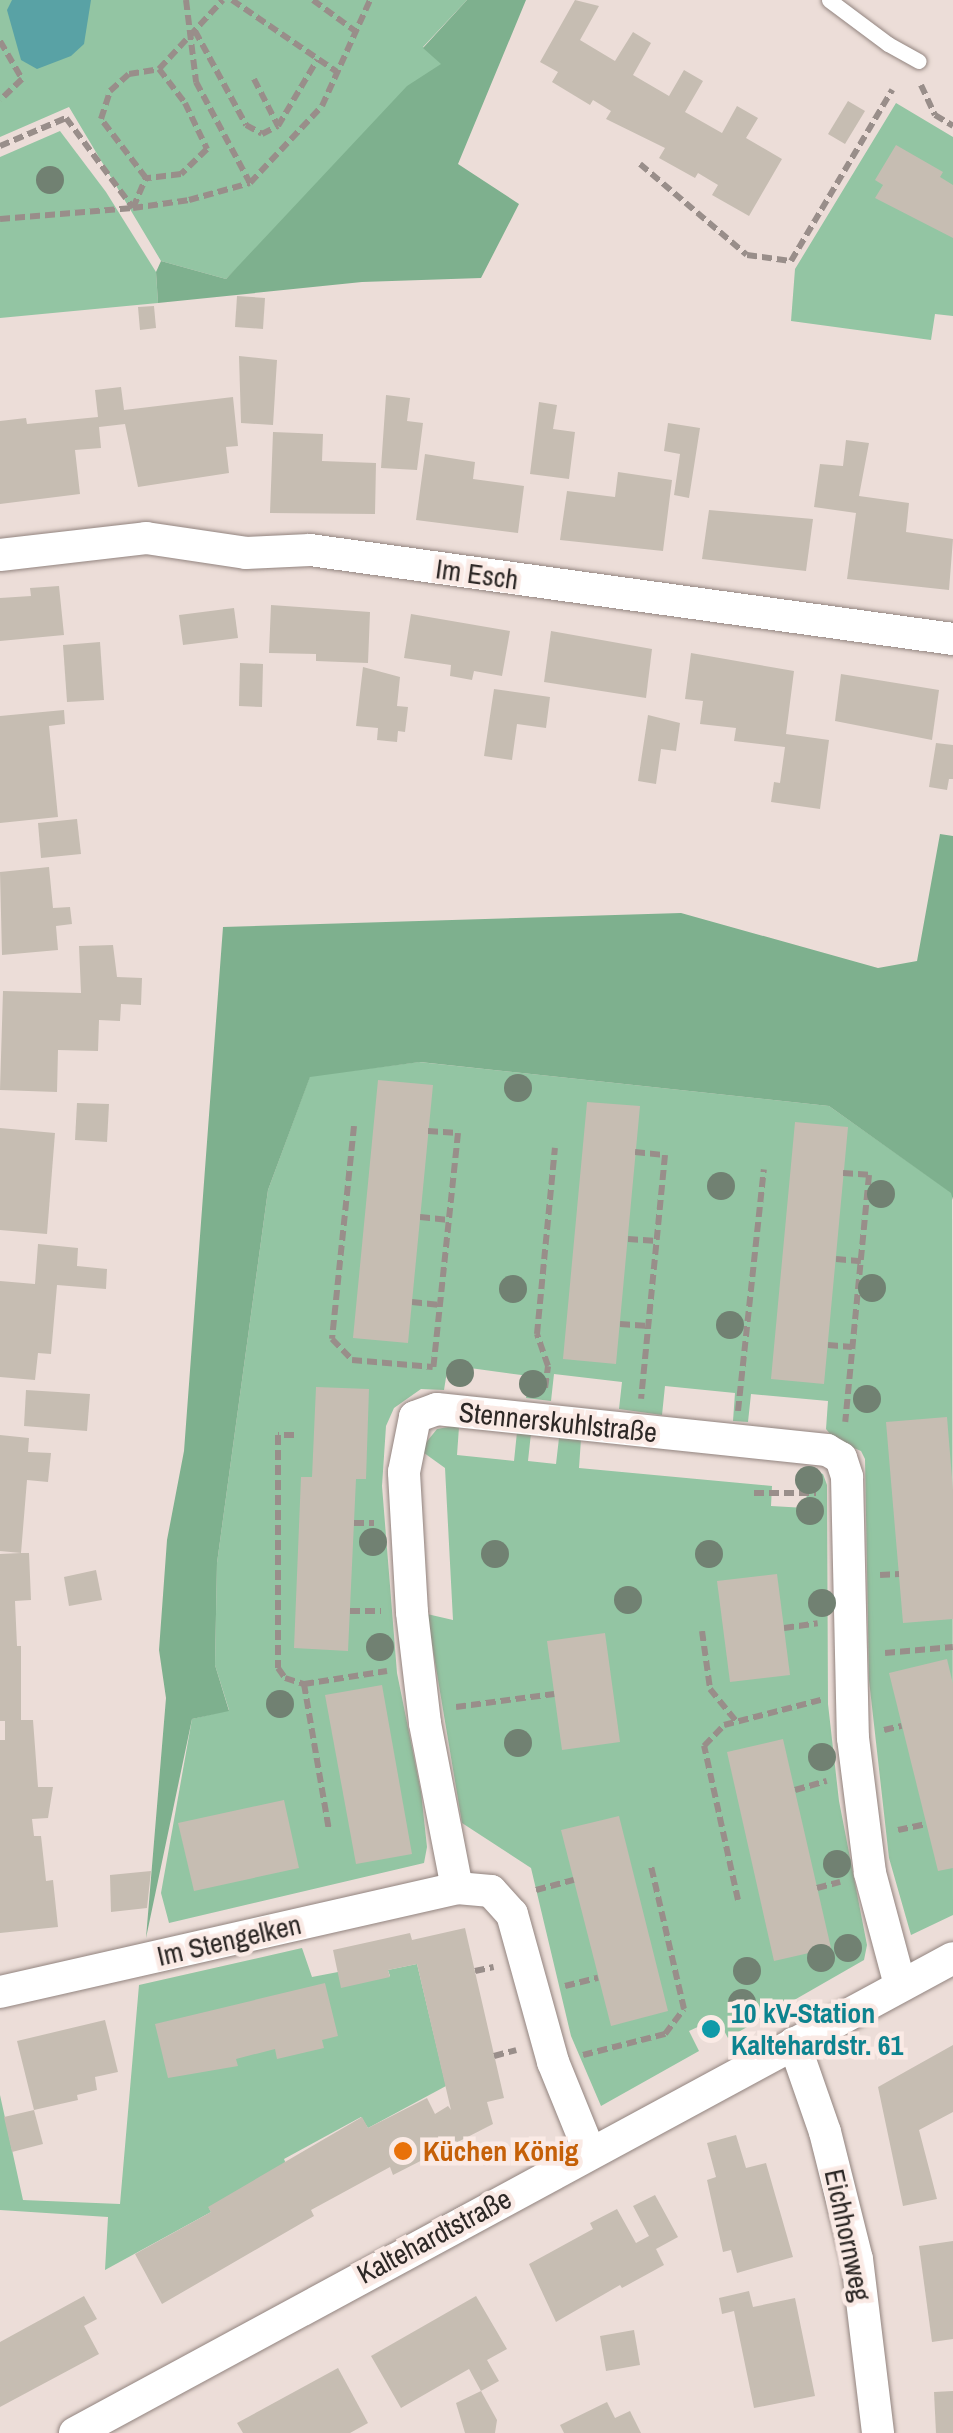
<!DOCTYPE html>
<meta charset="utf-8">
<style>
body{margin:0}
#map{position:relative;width:953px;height:2433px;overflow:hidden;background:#ecddd8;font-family:"Archivo Narrow",sans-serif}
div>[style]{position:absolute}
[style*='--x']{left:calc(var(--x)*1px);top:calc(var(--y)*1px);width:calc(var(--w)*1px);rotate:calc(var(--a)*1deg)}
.green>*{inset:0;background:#93c5a3}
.forest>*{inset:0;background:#7eb08e}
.water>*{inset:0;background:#59a2a5}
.building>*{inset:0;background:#c6bdb2}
.path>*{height:6px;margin-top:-3px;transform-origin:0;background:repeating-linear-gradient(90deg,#998e8a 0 10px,transparent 0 15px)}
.roads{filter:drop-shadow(0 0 2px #92847f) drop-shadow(0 0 2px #92847f)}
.lane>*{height:15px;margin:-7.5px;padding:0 7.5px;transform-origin:7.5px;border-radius:7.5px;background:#fff}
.street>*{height:32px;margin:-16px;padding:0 16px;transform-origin:16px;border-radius:16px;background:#fff}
.trees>*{width:28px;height:28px;margin:-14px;border-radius:50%;background:#718172}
.dots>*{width:28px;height:28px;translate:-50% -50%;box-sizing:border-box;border:5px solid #faeae5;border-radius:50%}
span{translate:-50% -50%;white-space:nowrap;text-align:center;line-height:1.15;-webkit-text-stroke:9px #faeae5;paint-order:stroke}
.street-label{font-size:28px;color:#2d2826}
.culture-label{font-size:28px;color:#0d838f;font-weight:700}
.left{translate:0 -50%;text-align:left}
.food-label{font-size:28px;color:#c56008;font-weight:700}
</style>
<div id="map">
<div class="green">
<i style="clip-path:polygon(0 0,467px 0,423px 47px,442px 64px,226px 279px,161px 261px,69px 107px,0 137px)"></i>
<i style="clip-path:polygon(896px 103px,953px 137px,953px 316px,935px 314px,931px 340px,791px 321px,795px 269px)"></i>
<i style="clip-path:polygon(60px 131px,106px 192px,156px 272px,158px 303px,0 318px,0 157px)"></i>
<i style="clip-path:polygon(419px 1062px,829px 1106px,952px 1193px,953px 1915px,911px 1935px,889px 1858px,869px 1680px,865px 1459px,861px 1451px,835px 1440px,826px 1429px,828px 1401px,751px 1394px,748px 1422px,733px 1421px,735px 1393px,665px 1386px,662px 1415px,619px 1409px,622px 1382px,554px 1374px,551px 1401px,526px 1398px,529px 1376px,448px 1365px,444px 1390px,421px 1389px,394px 1408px,386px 1426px,382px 1486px,397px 1673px,421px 1792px,427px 1847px,424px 1863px,169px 1923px,161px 1893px,192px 1719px,229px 1710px,215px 1665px,217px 1563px,268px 1190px,310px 1076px)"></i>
<i style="clip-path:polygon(454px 1426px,459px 1427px,457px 1455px,514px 1461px,517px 1432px,531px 1433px,528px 1461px,556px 1464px,559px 1438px,581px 1439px,579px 1468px,772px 1486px,771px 1506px,806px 1508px,808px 1469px,823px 1474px,827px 1485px,828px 1704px,839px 1801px,867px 1945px,864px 1960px,728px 2038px,717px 2018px,689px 2031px,699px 2051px,601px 2106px,571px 2036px,531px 1868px,462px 1823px,427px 1614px,453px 1620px,445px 1468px,420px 1450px,437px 1429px)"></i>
<i style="clip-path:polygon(302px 1948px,312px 1977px,338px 1972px,390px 1976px,388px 1970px,417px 1964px,446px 2086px,368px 2128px,361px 2117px,284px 2159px,286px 2164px,209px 2208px,211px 2212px,105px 2270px,108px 2217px,0 2210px,0 2095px,23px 2200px,120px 2204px,139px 1985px)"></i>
</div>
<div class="forest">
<i style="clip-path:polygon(467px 0,526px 0,458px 164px,519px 204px,481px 278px,362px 282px,158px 303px,156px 272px,161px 261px,226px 279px,407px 86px,441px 64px,423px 48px)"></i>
<i style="clip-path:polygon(940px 834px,953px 836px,953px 1200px,951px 1193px,829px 1106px,420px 1062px,310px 1077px,268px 1190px,217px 1563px,215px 1665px,229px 1711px,192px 1719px,146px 1938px,166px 1698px,159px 1650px,167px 1540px,184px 1451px,223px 927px,681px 913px,878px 968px,917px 961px)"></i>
</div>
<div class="water">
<i style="clip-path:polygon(12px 0,91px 0,84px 44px,71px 56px,37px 69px,21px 60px,7px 10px)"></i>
</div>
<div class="building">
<i style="clip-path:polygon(575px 0,599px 6px,580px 40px,615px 61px,633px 32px,651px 43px,633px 75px,669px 96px,684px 70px,703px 81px,685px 112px,722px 133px,737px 106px,758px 118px,746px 138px,782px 159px,749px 216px,712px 195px,718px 185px,698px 173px,695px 178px,659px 158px,665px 148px,606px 119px,611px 111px,593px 100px,590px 105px,552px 82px,558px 72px,540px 62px)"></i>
<i style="clip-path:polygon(848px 101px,865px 111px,845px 144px,828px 134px)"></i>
<i style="clip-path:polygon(896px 145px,943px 172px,940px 177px,953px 185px,953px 238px,875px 198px,883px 185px,875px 180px)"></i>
<i style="clip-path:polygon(237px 296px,265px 298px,263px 329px,235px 327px)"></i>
<i style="clip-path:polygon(154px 306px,156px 328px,140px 330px,138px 307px)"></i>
<i style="clip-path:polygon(239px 356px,277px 360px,273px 425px,241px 423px)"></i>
<i style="clip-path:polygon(121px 387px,124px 410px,233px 397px,238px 446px,226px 447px,229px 473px,138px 487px,125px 424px,99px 427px,101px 448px,75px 450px,80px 494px,0 504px,0 421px,26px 418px,27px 424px,98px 417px,95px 390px)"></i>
<i style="clip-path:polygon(386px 395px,410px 398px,407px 421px,423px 423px,417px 470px,381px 468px)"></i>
<i style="clip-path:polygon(539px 402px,557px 405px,553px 429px,575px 432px,569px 479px,530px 474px)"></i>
<i style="clip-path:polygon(668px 423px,700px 428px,689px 498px,674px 495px,680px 454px,664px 451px)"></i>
<i style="clip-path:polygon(273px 432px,323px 434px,322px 461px,376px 463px,375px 514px,270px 513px)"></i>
<i style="clip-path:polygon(846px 440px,869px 443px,859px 496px,909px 503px,906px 532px,953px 539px,949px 590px,847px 579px,856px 513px,814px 507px,820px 464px,843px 466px)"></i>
<i style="clip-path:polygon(425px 454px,475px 462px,473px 479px,524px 486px,518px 533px,416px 520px)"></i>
<i style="clip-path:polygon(618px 472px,672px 480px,663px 551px,560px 540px,567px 491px,615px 497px)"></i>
<i style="clip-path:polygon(709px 510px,813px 519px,806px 571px,702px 559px)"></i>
<i style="clip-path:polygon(59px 586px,64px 635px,0 641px,0 598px,31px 596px,30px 588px)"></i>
<i style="clip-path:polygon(271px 605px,370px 612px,368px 663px,316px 661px,316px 654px,269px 653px)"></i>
<i style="clip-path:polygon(234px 608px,238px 638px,183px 645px,179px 615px)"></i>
<i style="clip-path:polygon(411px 614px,510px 631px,502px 676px,474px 671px,472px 680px,450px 676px,451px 665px,404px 658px)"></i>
<i style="clip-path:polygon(551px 631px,652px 649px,646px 698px,544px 682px)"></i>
<i style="clip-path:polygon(100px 642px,104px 700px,67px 702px,63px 645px)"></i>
<i style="clip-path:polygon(691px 653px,794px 671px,786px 734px,829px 740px,820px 809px,771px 802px,774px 782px,780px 783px,785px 747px,734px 741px,736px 728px,700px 724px,703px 701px,685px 699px)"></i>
<i style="clip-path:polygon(240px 663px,263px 664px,262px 707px,239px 706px)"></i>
<i style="clip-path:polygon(363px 667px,400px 677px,397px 706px,408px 707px,405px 732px,398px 731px,397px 742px,377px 740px,378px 728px,356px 726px)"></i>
<i style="clip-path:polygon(841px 674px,939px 690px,932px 740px,835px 721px)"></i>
<i style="clip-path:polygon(494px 689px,550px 697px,546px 728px,517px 724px,512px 760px,484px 756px)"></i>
<i style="clip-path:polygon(64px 710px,65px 724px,49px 726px,58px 817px,0 823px,0 716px)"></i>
<i style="clip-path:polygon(648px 715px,680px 723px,676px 751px,661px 749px,656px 784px,638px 781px)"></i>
<i style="clip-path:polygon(936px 743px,953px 745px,953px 779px,949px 779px,947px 790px,929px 787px)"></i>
<i style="clip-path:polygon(77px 819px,81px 854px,41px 858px,38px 823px)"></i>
<i style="clip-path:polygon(49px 867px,53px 908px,70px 907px,72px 924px,56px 926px,58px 950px,2px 955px,0 872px)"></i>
<i style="clip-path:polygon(113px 945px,117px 977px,142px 978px,141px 1005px,121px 1004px,120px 1021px,99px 1020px,98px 1051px,58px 1050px,57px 1092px,0 1090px,3px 991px,81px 993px,79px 946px)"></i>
<i style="clip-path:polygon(378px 1080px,433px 1085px,408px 1343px,353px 1338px)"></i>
<i style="clip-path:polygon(587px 1102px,640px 1106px,616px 1364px,563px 1359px)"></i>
<i style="clip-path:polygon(77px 1103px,109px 1104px,107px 1142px,75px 1140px)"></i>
<i style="clip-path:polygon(795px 1122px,848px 1127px,824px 1384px,771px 1379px)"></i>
<i style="clip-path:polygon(0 1128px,55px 1133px,47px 1234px,0 1230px)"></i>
<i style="clip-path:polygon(38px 1244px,78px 1248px,77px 1266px,107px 1269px,106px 1289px,57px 1285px,51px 1354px,38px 1353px,35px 1380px,0 1377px,0 1281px,35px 1284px)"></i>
<i style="clip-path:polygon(316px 1387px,369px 1389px,366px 1479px,356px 1479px,348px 1651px,294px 1648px,301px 1477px,312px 1477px)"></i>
<i style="clip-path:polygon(26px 1390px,90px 1394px,87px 1431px,24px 1426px)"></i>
<i style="clip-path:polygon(947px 1417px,953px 1490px,953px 1619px,903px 1623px,886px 1422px)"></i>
<i style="clip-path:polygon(0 1435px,29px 1438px,28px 1452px,51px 1453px,48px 1482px,27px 1480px,21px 1553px,29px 1553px,31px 1600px,15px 1601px,17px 1646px,21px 1646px,21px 1720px,33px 1720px,38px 1787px,53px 1787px,48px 1818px,32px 1819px,34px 1836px,41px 1836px,46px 1881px,53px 1880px,58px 1927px,0 1933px,0 1740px,5px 1740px,5px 1721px,0 1721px,0 1554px,21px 1553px,0 1551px)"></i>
<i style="clip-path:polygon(96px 1570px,102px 1600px,69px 1606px,64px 1577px)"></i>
<i style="clip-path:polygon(777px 1574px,790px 1675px,730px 1682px,717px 1581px)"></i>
<i style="clip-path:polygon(605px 1633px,620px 1742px,562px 1750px,547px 1641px)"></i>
<i style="clip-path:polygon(947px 1659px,953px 1684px,953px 1868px,938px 1871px,889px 1673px)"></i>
<i style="clip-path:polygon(382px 1685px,412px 1854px,356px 1864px,325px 1695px)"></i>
<i style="clip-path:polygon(783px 1739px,831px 1948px,774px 1961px,727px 1752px)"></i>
<i style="clip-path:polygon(284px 1800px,299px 1868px,194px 1891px,178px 1823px)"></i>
<i style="clip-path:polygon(619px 1816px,668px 2011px,611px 2026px,561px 1830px)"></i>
<i style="clip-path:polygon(151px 1871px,147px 1908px,111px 1912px,110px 1875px)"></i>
<i style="clip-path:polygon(465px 1928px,504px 2098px,487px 2102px,493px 2124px,393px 2175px,390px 2167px,311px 2210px,314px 2216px,162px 2304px,135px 2254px,211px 2212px,208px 2207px,362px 2117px,368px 2128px,427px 2098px,435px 2114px,448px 2106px,451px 2110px,417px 1964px,388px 1970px,390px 1977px,341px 1988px,333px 1950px,410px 1933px,412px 1940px)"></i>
<i style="clip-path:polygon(325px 1983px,338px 2036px,322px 2040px,324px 2048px,277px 2059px,275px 2049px,236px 2059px,238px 2066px,168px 2078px,155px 2024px)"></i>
<i style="clip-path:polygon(716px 2018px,723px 2030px,705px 2040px,700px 2028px)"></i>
<i style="clip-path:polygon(105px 2020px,118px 2072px,95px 2077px,97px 2090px,77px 2095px,78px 2100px,34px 2110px,17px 2041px)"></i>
<i style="clip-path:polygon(953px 2045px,953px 2112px,919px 2130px,937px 2199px,903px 2206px,878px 2087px)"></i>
<i style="clip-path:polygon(34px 2110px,43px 2144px,12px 2152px,4px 2117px)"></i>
<i style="clip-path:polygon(736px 2135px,746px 2168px,766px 2163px,793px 2257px,737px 2273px,731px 2250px,723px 2252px,707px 2180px,716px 2177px,707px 2143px)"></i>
<i style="clip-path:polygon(655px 2195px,678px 2237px,656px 2249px,664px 2265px,622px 2288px,620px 2285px,556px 2322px,529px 2264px,593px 2229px,590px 2223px,617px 2209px,636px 2243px,649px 2236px,633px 2206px)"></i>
<i style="clip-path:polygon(953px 2241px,953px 2339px,932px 2342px,919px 2246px)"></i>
<i style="clip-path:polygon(749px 2291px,753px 2307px,795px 2298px,815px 2396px,754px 2408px,734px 2311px,722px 2314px,719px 2298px)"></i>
<i style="clip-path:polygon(84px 2296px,97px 2319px,84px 2326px,99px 2354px,0 2407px,0 2342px)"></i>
<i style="clip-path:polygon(476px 2296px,507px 2349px,487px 2360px,499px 2381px,481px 2391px,469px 2369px,401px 2408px,371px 2356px)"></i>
<i style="clip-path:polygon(634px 2330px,640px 2365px,606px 2371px,600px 2336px)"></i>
<i style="clip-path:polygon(338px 2368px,368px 2423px,350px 2433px,243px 2433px,237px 2423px)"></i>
<i style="clip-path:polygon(481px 2391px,497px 2420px,495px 2433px,465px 2433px,456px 2403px)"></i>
<i style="clip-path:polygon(953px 2391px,953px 2433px,936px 2433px,934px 2392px)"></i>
<i style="clip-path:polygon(607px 2402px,615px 2418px,630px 2411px,641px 2433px,564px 2433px,560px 2425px)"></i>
</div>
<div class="path">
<i style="--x:186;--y:0;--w:83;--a:83"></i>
<i style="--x:196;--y:82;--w:115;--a:61.9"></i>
<i style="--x:232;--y:0;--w:127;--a:34.4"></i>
<i style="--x:313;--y:0;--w:52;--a:36.4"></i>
<i style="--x:195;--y:31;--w:107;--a:61.5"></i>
<i style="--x:246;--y:125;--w:18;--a:29"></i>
<i style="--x:262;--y:134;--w:18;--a:-27"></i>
<i style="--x:278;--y:126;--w:77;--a:-59.4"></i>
<i style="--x:0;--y:41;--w:44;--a:59.9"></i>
<i style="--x:22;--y:79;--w:30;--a:136"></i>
<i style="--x:159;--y:69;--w:43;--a:52.6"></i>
<i style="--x:185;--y:103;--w:51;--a:64.4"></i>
<i style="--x:207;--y:149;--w:36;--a:136"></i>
<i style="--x:181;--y:174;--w:35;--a:173"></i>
<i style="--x:146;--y:178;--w:74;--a:-127.3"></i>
<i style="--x:101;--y:119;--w:29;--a:-72"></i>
<i style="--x:110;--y:91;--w:25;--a:-42"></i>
<i style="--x:129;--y:74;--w:30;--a:-9"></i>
<i style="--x:159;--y:69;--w:94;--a:-47.2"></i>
<i style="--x:254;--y:79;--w:53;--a:62.9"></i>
<i style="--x:921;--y:85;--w:33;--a:65"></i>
<i style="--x:935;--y:115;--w:21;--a:31"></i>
<i style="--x:0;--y:146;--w:72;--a:-23"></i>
<i style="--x:66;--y:118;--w:112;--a:53.3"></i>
<i style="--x:640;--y:164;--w:140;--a:40.4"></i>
<i style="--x:747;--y:255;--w:44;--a:7.8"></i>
<i style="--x:791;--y:261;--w:199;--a:-59.4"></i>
<i style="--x:133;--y:208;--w:33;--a:-67"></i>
<i style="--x:0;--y:219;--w:133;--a:-4.7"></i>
<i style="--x:133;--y:208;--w:57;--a:-8.1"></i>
<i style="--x:189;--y:200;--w:63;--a:-15.6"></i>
<i style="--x:250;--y:183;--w:105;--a:-46.9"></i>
<i style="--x:322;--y:106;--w:116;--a:-65.6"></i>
<i style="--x:354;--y:1126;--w:214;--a:95.9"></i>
<i style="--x:332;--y:1339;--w:29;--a:46"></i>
<i style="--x:352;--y:1360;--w:81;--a:4.9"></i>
<i style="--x:428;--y:1131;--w:30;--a:4"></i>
<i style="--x:458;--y:1133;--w:237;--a:96"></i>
<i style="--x:635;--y:1152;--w:30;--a:6"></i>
<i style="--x:665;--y:1155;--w:245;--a:95.6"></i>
<i style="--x:843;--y:1173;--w:26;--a:4"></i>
<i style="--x:869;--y:1175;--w:248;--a:95.5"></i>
<i style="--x:420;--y:1217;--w:29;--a:6"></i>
<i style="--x:628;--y:1239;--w:29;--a:4"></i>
<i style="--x:836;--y:1259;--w:25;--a:5"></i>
<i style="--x:412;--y:1302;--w:28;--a:6"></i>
<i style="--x:620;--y:1324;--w:28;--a:4"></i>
<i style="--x:828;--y:1345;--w:24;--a:5"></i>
<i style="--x:545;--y:1388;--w:22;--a:-82"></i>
<i style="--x:548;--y:1366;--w:34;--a:-109"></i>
<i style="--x:537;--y:1334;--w:187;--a:-84.5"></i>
<i style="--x:738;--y:1411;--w:243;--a:-83.9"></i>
<i style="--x:294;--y:1435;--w:16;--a:180"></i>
<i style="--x:278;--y:1435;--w:233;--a:90"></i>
<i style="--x:278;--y:1668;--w:12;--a:55"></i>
<i style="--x:285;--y:1678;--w:20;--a:18"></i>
<i style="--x:304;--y:1684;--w:84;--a:-8.9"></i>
<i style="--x:754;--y:1493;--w:62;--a:0"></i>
<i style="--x:354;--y:1523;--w:20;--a:0"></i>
<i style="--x:880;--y:1575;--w:19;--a:-3"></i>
<i style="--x:350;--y:1611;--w:31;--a:0"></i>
<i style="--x:784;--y:1628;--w:34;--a:-8"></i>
<i style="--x:702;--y:1631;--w:59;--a:82.1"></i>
<i style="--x:710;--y:1689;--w:41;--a:50.9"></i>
<i style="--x:885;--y:1653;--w:68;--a:-5"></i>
<i style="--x:304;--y:1684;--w:149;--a:80.3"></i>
<i style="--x:456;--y:1707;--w:99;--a:-7.6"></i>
<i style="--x:884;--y:1730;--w:18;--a:-13"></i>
<i style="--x:795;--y:1790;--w:33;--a:-16"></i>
<i style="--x:898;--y:1830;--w:29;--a:-12"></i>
<i style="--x:817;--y:1888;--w:24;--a:-15"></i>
<i style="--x:536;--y:1890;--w:39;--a:-15"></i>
<i style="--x:738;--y:1900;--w:158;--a:-102.4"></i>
<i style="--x:704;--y:1746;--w:29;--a:-46"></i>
<i style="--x:724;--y:1725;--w:100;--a:-14.5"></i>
<i style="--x:475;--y:1971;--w:19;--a:-12"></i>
<i style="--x:565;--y:1986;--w:34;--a:-14"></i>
<i style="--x:583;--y:2055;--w:85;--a:-14.4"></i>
<i style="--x:665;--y:2034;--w:31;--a:-53"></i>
<i style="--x:684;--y:2009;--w:147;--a:-103"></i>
<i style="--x:494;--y:2056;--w:23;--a:-15"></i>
</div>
<div class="roads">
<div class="lane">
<i style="--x:829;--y:0;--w:74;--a:36.7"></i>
<i style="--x:888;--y:44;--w:35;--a:29"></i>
</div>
<div class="street">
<i style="--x:0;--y:555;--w:147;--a:-6.6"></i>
<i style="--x:146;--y:538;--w:101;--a:8.5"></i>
<i style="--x:246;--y:553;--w:64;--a:-2.7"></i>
<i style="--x:310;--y:550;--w:649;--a:7.88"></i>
<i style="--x:457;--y:1888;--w:168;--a:-101"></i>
<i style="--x:425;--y:1723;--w:112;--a:-96.7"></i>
<i style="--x:412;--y:1612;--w:140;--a:-93.3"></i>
<i style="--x:404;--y:1472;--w:56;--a:-78.7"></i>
<i style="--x:415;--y:1417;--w:23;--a:-20"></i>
<i style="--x:437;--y:1409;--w:392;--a:6"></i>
<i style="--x:827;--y:1450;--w:16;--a:30"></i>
<i style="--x:841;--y:1458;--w:20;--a:72"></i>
<i style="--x:847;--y:1477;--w:261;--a:88.7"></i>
<i style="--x:853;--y:1738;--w:136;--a:82.8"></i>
<i style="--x:870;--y:1873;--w:116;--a:75"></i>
<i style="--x:0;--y:1992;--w:469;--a:-12.8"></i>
<i style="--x:457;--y:1888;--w:34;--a:5"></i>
<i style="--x:491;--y:1891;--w:31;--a:48"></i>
<i style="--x:512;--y:1914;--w:154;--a:74.5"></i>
<i style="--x:553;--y:2062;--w:98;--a:67.9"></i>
<i style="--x:794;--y:2043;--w:94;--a:70.8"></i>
<i style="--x:825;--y:2132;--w:131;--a:75.9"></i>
<i style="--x:857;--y:2259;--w:175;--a:83.1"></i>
<i style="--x:75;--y:2433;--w:998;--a:-28.41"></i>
</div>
</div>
<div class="trees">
<i style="left:50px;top:180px"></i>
<i style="left:518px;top:1088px"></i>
<i style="left:721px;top:1186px"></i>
<i style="left:881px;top:1194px"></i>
<i style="left:872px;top:1288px"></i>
<i style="left:513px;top:1289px"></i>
<i style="left:730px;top:1325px"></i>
<i style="left:460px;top:1373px"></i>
<i style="left:533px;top:1384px"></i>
<i style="left:867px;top:1399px"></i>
<i style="left:809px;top:1480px"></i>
<i style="left:810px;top:1511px"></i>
<i style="left:373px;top:1542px"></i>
<i style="left:495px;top:1554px"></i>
<i style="left:709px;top:1554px"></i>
<i style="left:628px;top:1600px"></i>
<i style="left:822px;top:1603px"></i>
<i style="left:380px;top:1647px"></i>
<i style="left:280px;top:1704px"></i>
<i style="left:518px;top:1743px"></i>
<i style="left:822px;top:1757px"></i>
<i style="left:837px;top:1864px"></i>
<i style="left:848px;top:1948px"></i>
<i style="left:821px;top:1958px"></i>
<i style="left:747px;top:1971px"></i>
<i style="left:742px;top:2003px"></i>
</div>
<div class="dots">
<i style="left:711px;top:2029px;background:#0f9aa8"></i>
<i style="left:403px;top:2151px;background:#e8710a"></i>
</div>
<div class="street-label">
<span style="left:477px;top:574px;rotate:8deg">Im Esch</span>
<span style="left:558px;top:1422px;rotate:6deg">Stennerskuhlstraße</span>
<span style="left:229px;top:1940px;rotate:-13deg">Im Stengelken</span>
<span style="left:848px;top:2235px;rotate:78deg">Eichhornweg</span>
<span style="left:434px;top:2236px;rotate:-28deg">Kaltehardtstraße</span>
</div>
<div class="culture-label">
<span class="left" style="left:731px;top:2029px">10 kV-Station<br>Kaltehardstr. 61</span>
</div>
<div class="food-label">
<span class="left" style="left:423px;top:2151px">Küchen König</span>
</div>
</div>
